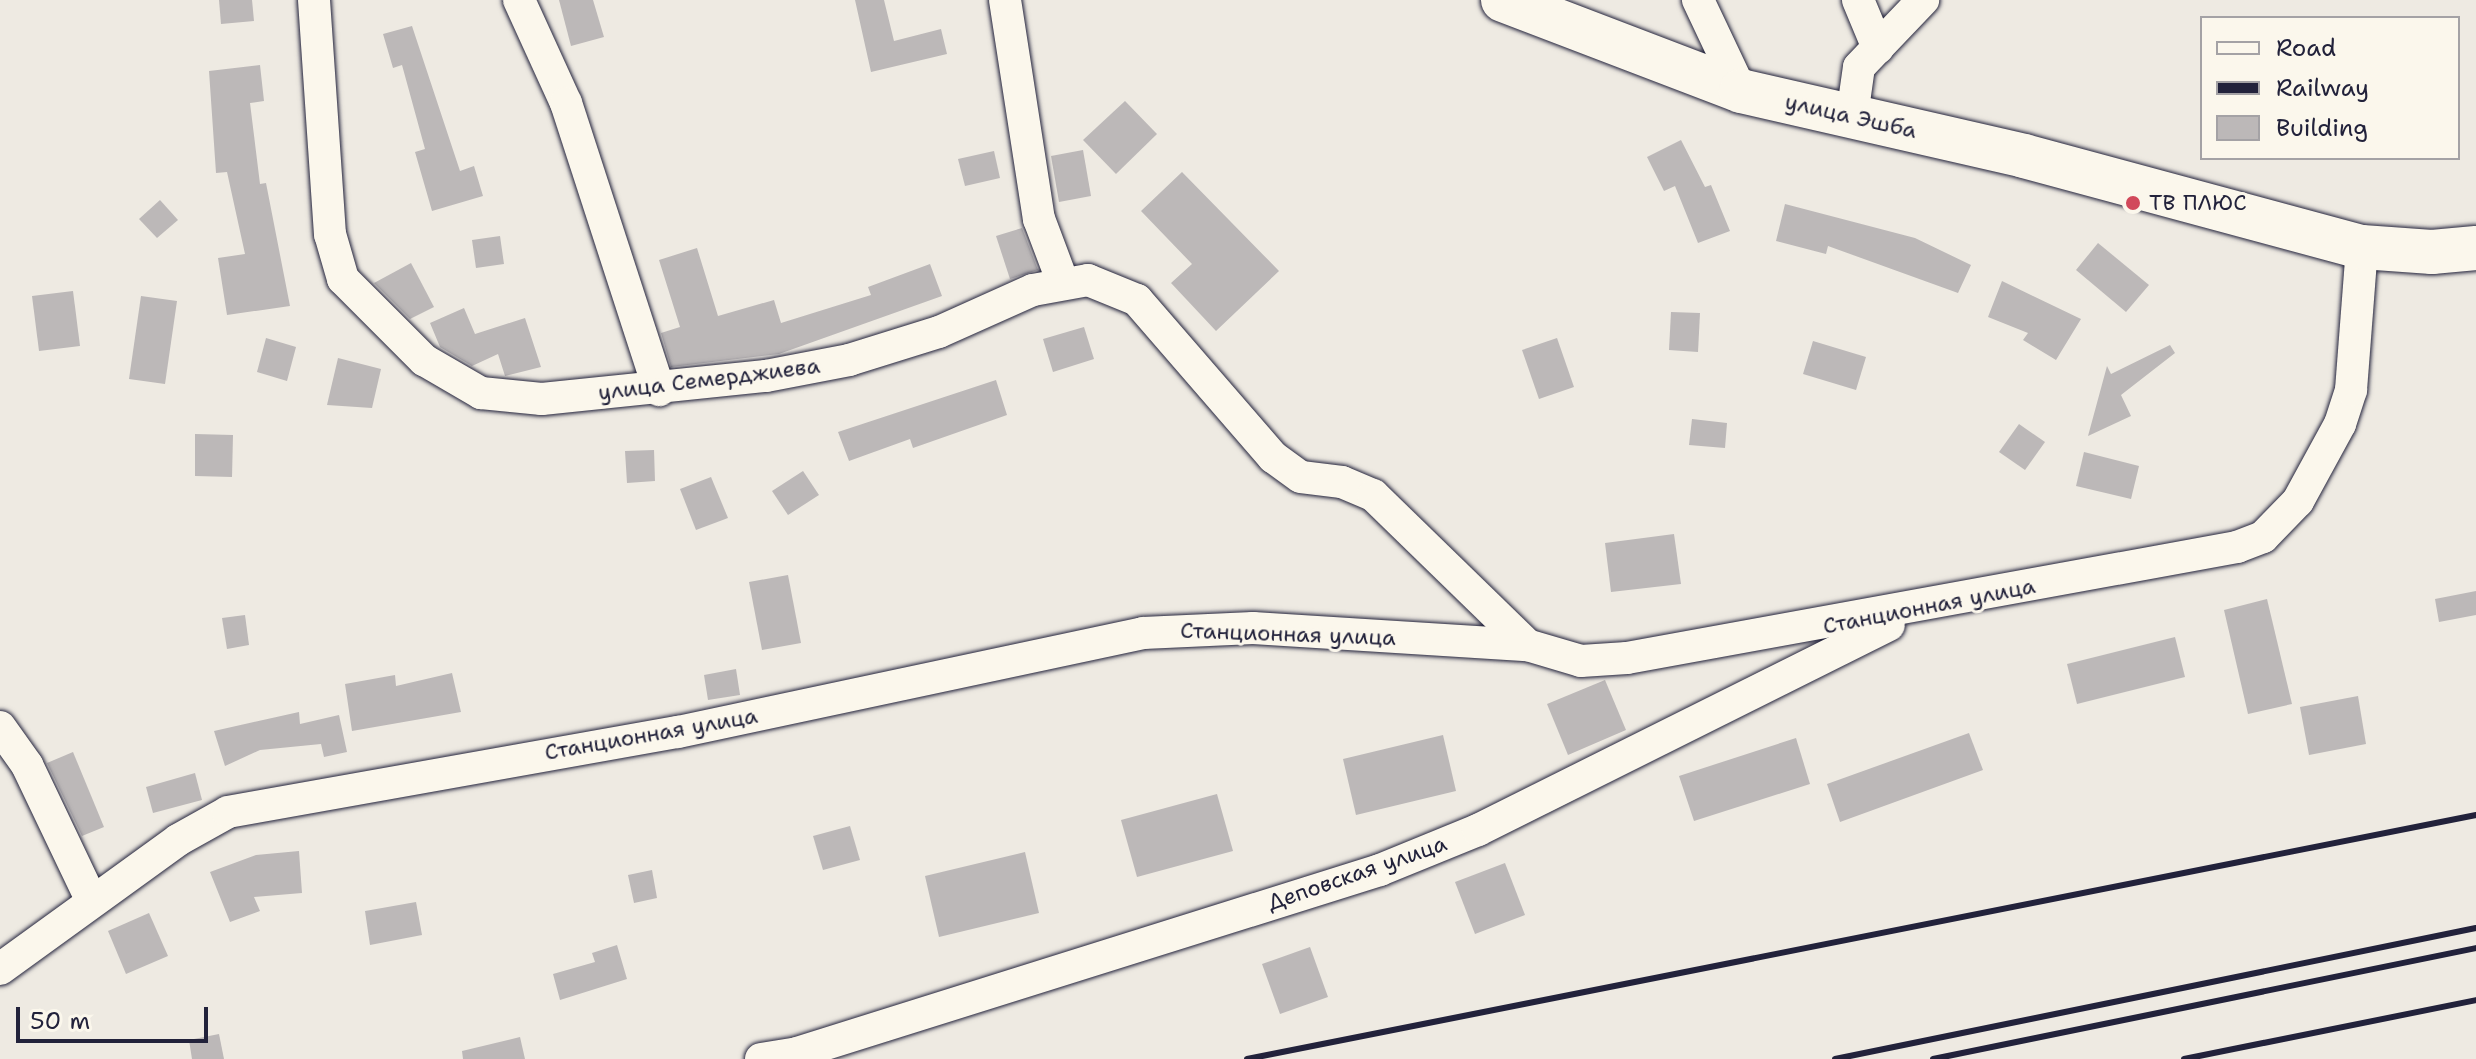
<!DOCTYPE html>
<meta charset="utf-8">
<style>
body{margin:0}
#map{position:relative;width:2476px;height:1059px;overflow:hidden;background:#eeeae2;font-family:"Shantell Sans",sans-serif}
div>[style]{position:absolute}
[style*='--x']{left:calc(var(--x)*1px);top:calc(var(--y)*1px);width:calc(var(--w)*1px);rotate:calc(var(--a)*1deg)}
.building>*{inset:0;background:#bcb8b8}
.roads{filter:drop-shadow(0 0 2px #22223b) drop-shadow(0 0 2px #22223b)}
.street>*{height:32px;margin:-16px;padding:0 16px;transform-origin:16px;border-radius:16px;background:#fbf7ec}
.highway>*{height:44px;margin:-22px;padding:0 22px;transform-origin:22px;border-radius:22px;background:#fbf7ec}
.rail>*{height:6px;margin:-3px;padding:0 3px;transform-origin:3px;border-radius:3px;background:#22223b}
.dots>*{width:22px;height:22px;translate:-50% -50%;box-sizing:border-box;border:4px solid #fbf7ec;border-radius:50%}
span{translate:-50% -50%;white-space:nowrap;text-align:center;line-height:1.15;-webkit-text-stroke:6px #fbf7ec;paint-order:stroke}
.street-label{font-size:22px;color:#22223b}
.poi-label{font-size:22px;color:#22223b}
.left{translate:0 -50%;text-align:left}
.legend{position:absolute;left:2200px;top:16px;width:260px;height:144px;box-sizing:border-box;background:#fbf7ec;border:2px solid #a4a2a5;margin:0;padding:10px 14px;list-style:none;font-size:24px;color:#22223b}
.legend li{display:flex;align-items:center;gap:16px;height:40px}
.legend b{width:40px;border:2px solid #a4a2a5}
.scale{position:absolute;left:16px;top:1007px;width:192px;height:36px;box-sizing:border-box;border:4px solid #22223b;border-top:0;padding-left:10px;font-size:24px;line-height:28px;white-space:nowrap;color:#22223b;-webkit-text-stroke:6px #fbf7ec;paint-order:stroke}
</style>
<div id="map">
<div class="building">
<i style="clip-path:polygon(219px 0,252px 0,254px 21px,221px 24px)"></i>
<i style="clip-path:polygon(559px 0,593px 0,604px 37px,571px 46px)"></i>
<i style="clip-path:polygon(855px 0,884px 0,894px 41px,941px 29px,947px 54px,871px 72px)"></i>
<i style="clip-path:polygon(412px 26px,460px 171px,474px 166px,483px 196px,432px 211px,415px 152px,425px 149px,402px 65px,393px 68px,383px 34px)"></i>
<i style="clip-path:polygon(260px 65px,264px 101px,250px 103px,260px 184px,266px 183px,290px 306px,227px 315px,218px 258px,245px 254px,227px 172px,216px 173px,209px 71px)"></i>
<i style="clip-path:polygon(1125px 101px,1157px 134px,1116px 174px,1083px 140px)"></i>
<i style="clip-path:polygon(1681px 140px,1705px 187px,1711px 185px,1730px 231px,1698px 243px,1675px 186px,1664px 191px,1647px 157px)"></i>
<i style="clip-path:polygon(1083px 150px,1091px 196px,1059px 202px,1051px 156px)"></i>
<i style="clip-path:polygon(994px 151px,1000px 178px,965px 186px,958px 159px)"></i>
<i style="clip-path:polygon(1182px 172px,1279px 271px,1216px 331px,1171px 283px,1192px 264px,1141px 211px)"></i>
<i style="clip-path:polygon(160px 200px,178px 220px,157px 238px,139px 219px)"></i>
<i style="clip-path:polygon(1785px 204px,1915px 238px,1971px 265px,1958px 293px,1828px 246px,1826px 254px,1776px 241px)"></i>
<i style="clip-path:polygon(1022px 228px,1038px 270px,1010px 279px,996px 236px)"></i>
<i style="clip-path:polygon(500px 236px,504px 264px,476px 268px,472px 240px)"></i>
<i style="clip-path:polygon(2098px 243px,2149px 285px,2126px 312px,2076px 270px)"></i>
<i style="clip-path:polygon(697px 248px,718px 316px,774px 300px,781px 323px,871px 295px,868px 287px,930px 264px,942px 296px,779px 354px,671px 367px,661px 333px,680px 327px,659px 260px)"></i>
<i style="clip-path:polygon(411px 263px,434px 307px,410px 319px,374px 283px)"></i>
<i style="clip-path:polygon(2002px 281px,2081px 319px,2056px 360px,2023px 340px,2028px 333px,1988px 317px)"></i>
<i style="clip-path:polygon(73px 291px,80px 346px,39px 351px,32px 296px)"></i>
<i style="clip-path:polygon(141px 296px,177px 301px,165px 384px,129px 379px)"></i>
<i style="clip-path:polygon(464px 308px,475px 334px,525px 318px,541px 367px,505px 376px,498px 354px,472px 366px,440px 347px,430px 323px)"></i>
<i style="clip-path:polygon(1671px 312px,1700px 313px,1698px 352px,1669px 350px)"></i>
<i style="clip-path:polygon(1084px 327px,1094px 359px,1053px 372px,1043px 339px)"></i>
<i style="clip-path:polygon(266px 338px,296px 347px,287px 381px,257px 372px)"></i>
<i style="clip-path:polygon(1557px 338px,1574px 387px,1539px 399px,1522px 350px)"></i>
<i style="clip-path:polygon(1813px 341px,1866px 357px,1856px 390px,1803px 374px)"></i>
<i style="clip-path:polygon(2170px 345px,2175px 353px,2121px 395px,2131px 416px,2088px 436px,2107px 366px,2111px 374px)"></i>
<i style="clip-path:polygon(338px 358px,381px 369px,372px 408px,327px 405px)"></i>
<i style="clip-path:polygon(996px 380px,1007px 415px,913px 448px,910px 439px,849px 461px,838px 432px)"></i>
<i style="clip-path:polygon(1692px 419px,1727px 423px,1725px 448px,1689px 445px)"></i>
<i style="clip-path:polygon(2019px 424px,2045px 442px,2025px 470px,1999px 452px)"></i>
<i style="clip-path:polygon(195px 434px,233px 435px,232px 477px,195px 476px)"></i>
<i style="clip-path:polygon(654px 450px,655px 481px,627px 483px,625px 451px)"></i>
<i style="clip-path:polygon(2084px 452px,2139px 466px,2131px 499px,2076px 486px)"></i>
<i style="clip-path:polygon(803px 471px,819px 495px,788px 515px,772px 491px)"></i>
<i style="clip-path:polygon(711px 477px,728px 518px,696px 530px,680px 489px)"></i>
<i style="clip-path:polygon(1674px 534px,1681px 584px,1611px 592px,1605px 543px)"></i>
<i style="clip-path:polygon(788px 575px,801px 643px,762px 650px,749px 582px)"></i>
<i style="clip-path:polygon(2476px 591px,2476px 615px,2439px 622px,2435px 599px)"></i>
<i style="clip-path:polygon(2267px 599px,2292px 704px,2248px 714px,2224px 610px)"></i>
<i style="clip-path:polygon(245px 615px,249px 645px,227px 649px,222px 618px)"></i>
<i style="clip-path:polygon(2175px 637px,2185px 677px,2077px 704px,2067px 664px)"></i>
<i style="clip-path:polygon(736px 669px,740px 695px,708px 700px,704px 675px)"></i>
<i style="clip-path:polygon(452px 673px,461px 712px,352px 731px,345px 684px,395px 675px,396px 686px)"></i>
<i style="clip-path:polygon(1605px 680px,1626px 730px,1568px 755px,1547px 704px)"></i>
<i style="clip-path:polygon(2358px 696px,2366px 744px,2309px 755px,2300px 707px)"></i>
<i style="clip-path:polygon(299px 712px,300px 724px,339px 715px,347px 752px,324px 757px,321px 744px,260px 750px,225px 766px,214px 731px)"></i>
<i style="clip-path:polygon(1969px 733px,1983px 770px,1840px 822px,1827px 784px)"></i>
<i style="clip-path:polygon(1443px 735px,1456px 791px,1356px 815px,1343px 759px)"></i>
<i style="clip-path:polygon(1796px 738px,1810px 784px,1694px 821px,1679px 776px)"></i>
<i style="clip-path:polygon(73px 752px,104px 827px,82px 836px,47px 763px)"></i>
<i style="clip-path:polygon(195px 773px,202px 800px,153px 813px,146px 787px)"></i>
<i style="clip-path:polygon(1217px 794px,1233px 851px,1137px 877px,1121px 820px)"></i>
<i style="clip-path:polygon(850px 826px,860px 860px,823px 870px,813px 836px)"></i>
<i style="clip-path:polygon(299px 851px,302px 893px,254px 897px,260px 911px,230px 922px,210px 872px,256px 855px)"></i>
<i style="clip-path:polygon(1025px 852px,1039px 913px,939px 937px,925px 876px)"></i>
<i style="clip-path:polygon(1505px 863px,1525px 915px,1475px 934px,1455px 882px)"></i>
<i style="clip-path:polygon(652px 870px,657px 898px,634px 903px,628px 875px)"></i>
<i style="clip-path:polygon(416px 902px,422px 935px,370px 945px,365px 911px)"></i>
<i style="clip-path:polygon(149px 913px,168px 956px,126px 974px,108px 931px)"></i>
<i style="clip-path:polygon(617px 945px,627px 979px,560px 1000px,553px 974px,595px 962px,592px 953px)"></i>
<i style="clip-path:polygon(1310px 947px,1328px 997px,1280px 1014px,1262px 964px)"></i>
<i style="clip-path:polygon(219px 1034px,224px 1059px,192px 1059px,189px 1040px)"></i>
<i style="clip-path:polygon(520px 1037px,525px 1059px,463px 1059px,462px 1051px)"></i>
</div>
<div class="roads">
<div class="street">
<i style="--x:314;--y:0;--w:235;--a:86.1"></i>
<i style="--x:330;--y:234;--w:47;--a:73.9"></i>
<i style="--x:343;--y:279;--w:115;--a:45"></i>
<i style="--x:424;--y:360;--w:66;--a:30.1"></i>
<i style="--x:481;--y:393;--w:61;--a:5.6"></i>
<i style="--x:542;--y:399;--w:225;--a:-5.9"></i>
<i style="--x:766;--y:376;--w:85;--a:-10.9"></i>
<i style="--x:849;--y:360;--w:94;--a:-17.3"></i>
<i style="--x:939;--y:332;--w:103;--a:-24.1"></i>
<i style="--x:1033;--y:290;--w:56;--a:-10.3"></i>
<i style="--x:1088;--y:280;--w:53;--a:22.2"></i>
<i style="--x:1137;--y:300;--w:208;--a:49.1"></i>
<i style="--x:1273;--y:457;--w:34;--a:36"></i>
<i style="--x:1301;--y:477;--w:41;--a:7"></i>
<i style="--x:1342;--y:482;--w:34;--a:23"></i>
<i style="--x:1373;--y:495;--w:215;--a:44.2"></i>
<i style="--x:519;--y:0;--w:113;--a:65.5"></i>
<i style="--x:566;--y:103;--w:302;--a:72"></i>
<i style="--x:1005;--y:0;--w:222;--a:81.2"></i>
<i style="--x:1039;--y:219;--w:68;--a:69.4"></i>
<i style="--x:1698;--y:0;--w:101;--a:64.7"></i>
<i style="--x:1858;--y:0;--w:52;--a:67.4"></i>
<i style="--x:1852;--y:116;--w:49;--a:-81.9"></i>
<i style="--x:1859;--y:67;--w:93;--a:-46.3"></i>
<i style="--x:0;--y:727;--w:47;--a:54.6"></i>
<i style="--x:27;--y:765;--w:151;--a:64.5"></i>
<i style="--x:0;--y:969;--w:220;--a:-35.9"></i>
<i style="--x:178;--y:840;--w:57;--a:-29.2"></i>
<i style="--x:228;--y:812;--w:457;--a:-10.1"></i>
<i style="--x:678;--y:732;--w:475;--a:-12"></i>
<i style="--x:1143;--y:633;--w:110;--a:-2.6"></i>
<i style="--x:1253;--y:628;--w:275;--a:3.6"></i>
<i style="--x:1527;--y:645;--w:56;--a:16.5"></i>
<i style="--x:1581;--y:661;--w:46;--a:-3.7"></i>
<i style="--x:1627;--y:658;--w:620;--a:-10.31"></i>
<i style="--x:2237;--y:547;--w:28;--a:-21"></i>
<i style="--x:2263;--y:537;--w:50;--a:-45.8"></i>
<i style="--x:2298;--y:501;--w:88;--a:-61.4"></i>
<i style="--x:2340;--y:424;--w:36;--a:-72"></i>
<i style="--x:2351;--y:390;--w:143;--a:-85.6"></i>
<i style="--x:761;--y:1059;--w:36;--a:-9"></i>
<i style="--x:797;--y:1053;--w:611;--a:-17.43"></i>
<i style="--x:1380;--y:870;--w:106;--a:-22.2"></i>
<i style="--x:1478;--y:830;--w:459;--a:-26.5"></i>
</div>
<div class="highway">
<i style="--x:1503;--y:0;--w:255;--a:20.9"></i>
<i style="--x:1741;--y:91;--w:290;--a:12.9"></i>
<i style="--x:2024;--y:156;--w:350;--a:15.1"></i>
<i style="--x:2362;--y:247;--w:70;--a:4.1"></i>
<i style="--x:2432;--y:252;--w:44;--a:-5.2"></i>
</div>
</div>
<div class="rail">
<i style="--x:1247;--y:1059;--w:1253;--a:-11.23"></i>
<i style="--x:1835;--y:1059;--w:654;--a:-11.55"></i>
<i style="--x:1933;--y:1059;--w:554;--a:-11.55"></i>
<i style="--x:2184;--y:1059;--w:298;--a:-11.4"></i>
</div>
<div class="dots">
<i style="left:2133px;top:203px;background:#d1495b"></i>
</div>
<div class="street-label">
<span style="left:1851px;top:116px;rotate:13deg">улица Эшба</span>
<span style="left:709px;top:379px;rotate:-7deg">улица Семерджиева</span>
<span style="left:1929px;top:606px;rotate:-11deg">Станционная улица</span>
<span style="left:1288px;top:634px;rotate:2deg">Станционная улица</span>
<span style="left:651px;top:734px;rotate:-10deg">Станционная улица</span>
<span style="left:1357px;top:873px;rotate:-19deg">Деповская улица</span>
</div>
<div class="poi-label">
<span class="left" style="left:2149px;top:203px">ТВ ПЛЮС</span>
</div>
<ul class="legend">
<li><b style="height:10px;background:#fbf7ec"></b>Road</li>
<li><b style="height:10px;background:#22223b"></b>Railway</li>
<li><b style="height:22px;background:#bcb8b8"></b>Building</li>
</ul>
<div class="scale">50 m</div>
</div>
